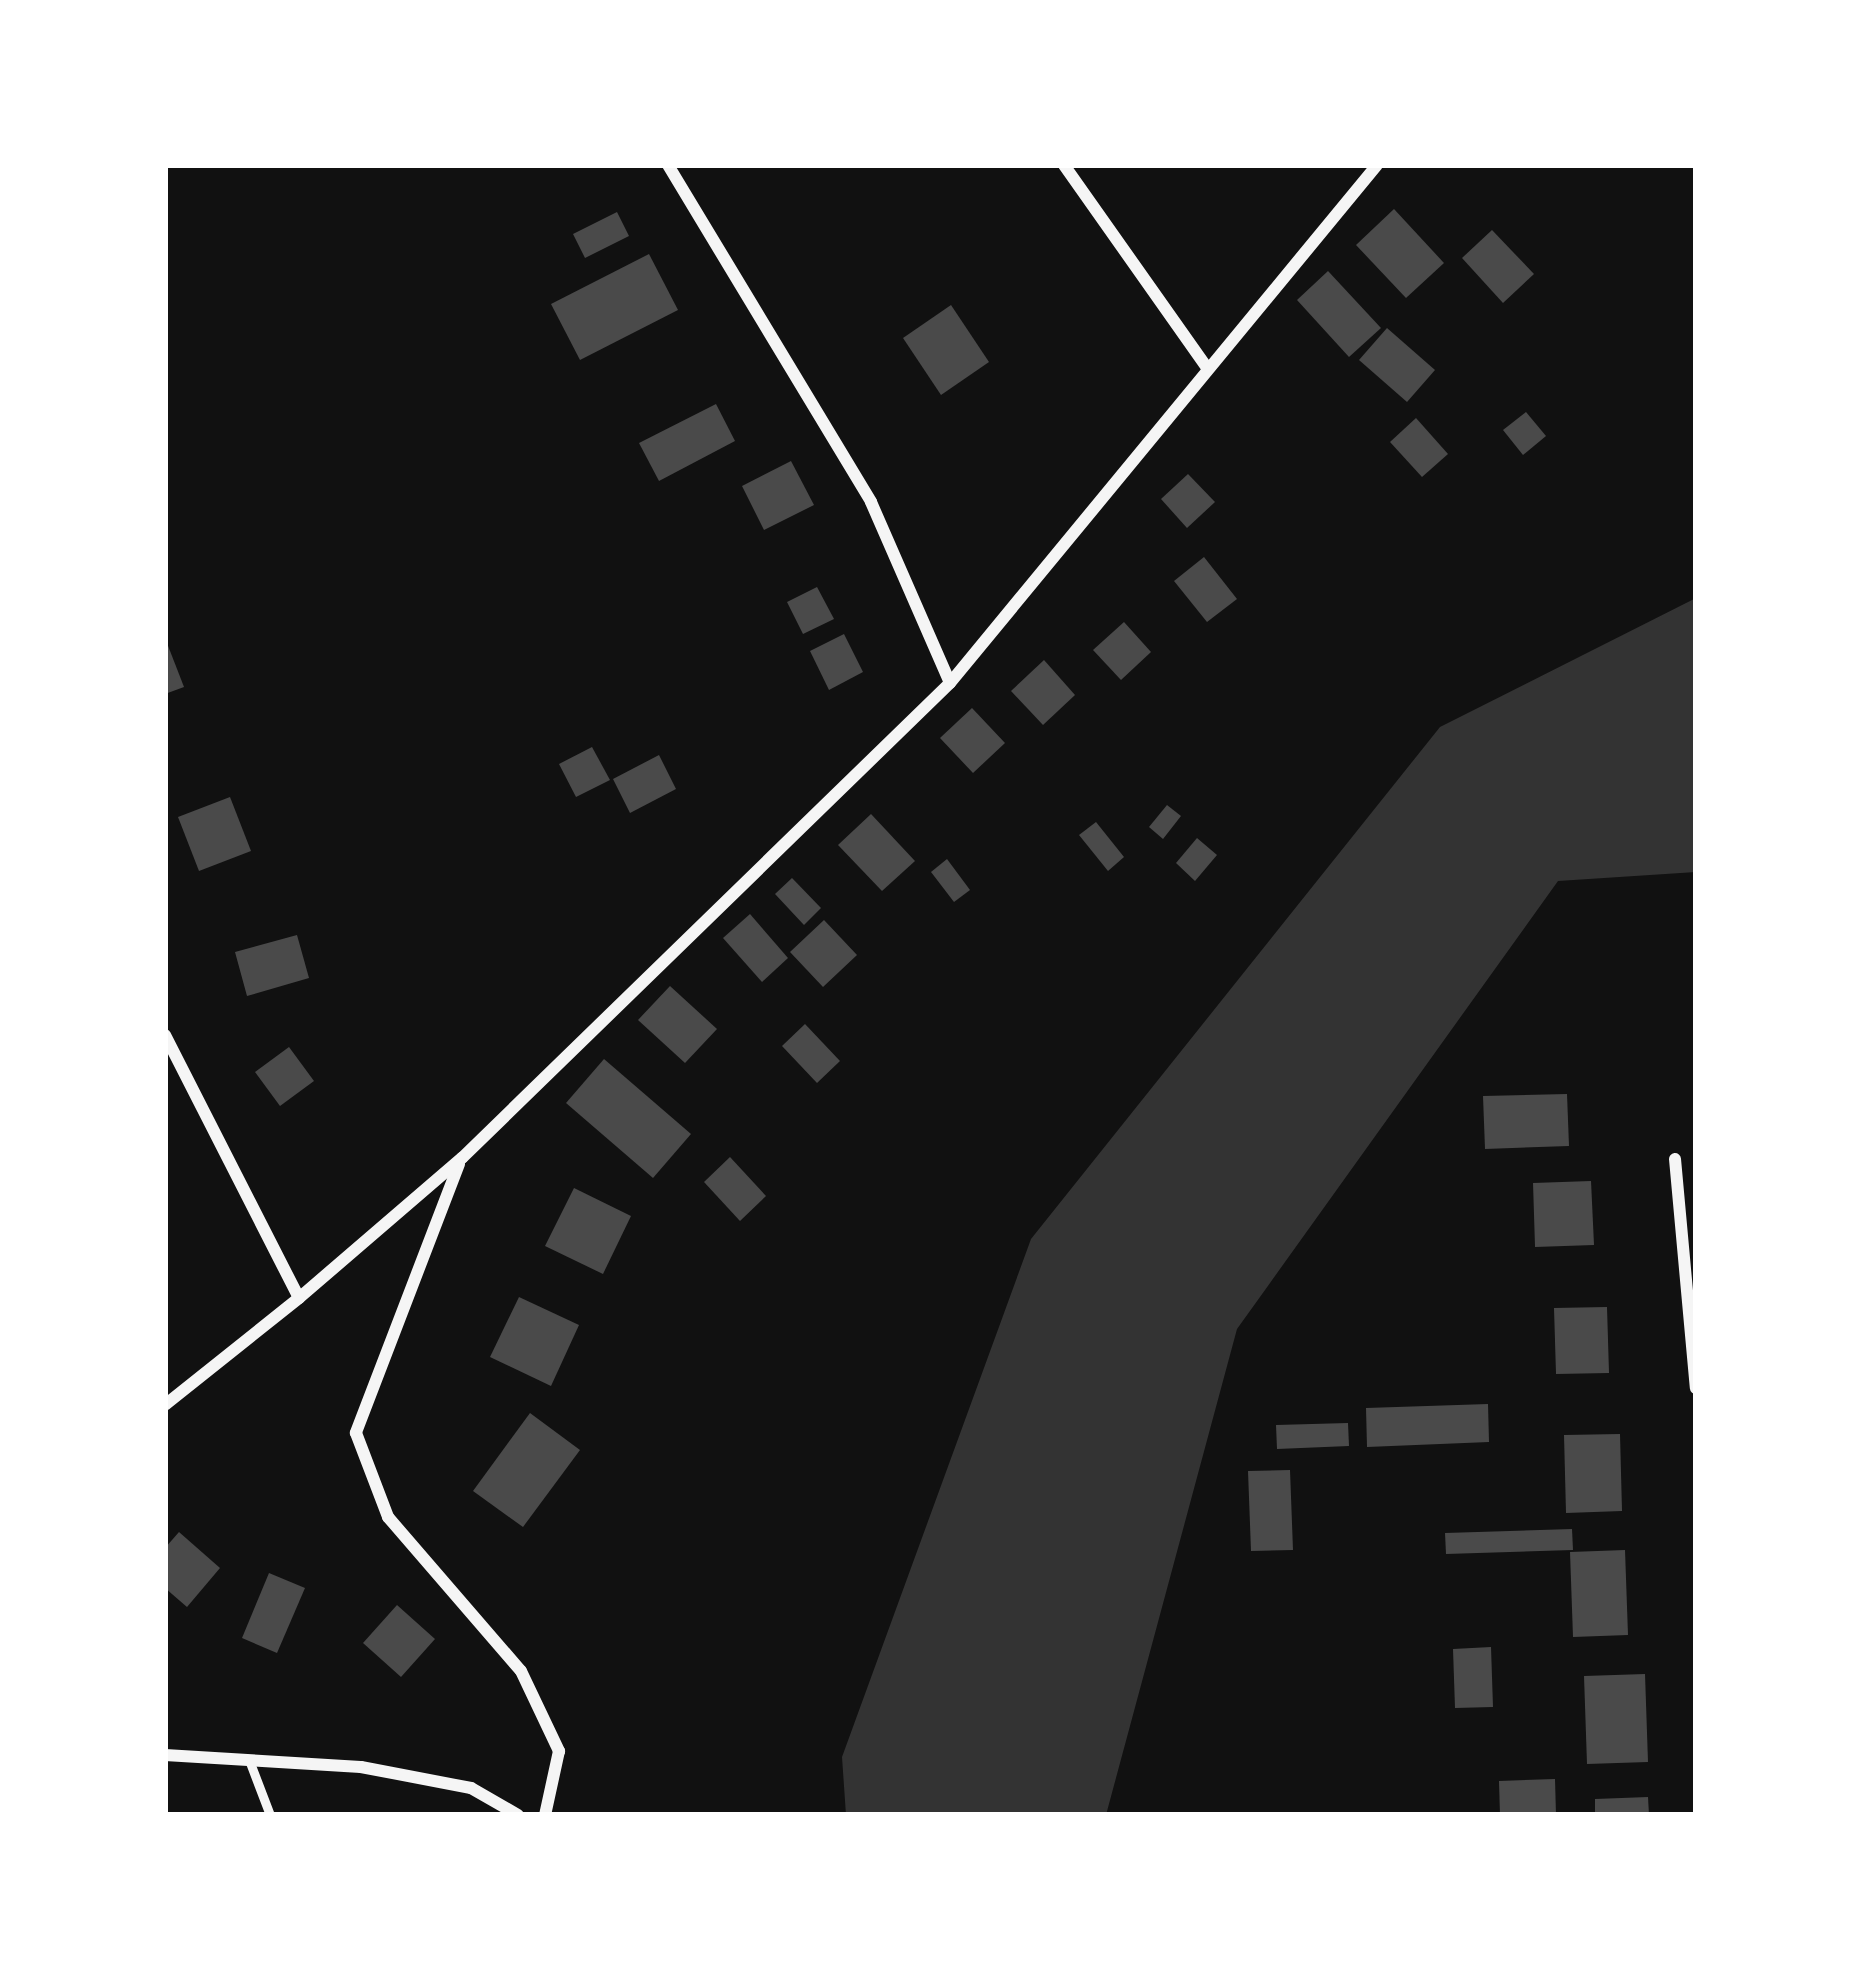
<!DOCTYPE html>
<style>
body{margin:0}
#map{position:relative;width:1861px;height:1980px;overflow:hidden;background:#111;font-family:"Source Sans 3",sans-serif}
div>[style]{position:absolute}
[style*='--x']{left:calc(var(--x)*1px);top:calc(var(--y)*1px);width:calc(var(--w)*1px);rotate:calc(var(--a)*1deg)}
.water>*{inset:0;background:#333}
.building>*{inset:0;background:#4a4a4a}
.service>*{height:9px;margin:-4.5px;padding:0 4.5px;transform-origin:4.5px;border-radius:4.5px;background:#f5f5f5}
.minor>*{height:12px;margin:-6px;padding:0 6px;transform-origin:6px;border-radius:6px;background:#f5f5f5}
span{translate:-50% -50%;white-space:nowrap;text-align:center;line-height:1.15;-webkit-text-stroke:9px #fff;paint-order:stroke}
.frame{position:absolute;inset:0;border:168px solid #fff;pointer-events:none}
</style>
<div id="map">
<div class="water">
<i style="clip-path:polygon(1696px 598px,1696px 872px,1558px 881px,1237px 1329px,1106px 1815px,846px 1815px,842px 1757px,1031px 1239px,1440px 727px)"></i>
</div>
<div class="building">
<i style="clip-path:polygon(1394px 209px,1444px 263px,1406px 298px,1356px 245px)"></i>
<i style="clip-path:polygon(617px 212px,629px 236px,585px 258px,573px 234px)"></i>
<i style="clip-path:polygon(1492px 230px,1534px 274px,1503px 303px,1462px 258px)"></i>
<i style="clip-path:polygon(649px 254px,678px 310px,580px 360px,551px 304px)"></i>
<i style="clip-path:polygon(1328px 271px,1381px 328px,1349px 357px,1297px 300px)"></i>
<i style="clip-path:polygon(951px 305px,989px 362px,941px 395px,903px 338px)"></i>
<i style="clip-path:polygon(1387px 328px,1435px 370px,1407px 402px,1359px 360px)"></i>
<i style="clip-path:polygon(716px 404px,735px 441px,659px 481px,639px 443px)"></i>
<i style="clip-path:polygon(1526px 412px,1546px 436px,1523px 455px,1503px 430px)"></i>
<i style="clip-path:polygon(1416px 418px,1448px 454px,1422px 477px,1390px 442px)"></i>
<i style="clip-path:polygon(791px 461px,814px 505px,764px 530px,742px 486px)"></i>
<i style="clip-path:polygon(1188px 474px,1215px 502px,1187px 528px,1161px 499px)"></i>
<i style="clip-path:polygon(1204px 557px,1237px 599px,1207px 622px,1174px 581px)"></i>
<i style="clip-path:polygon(817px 587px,834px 619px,803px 634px,787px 602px)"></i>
<i style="clip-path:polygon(1124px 622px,1151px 652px,1121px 680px,1093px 650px)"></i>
<i style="clip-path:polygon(844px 634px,863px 672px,829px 690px,810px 651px)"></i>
<i style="clip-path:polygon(165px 638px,184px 687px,165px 694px)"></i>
<i style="clip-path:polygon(1044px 660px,1075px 695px,1043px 725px,1011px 691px)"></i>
<i style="clip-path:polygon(972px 708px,1005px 743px,973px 773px,940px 738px)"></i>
<i style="clip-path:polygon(592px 747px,610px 780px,576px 797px,559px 764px)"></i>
<i style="clip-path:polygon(659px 755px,676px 789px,630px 813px,613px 779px)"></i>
<i style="clip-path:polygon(230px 797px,251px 851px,199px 871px,178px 817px)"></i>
<i style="clip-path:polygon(1167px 805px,1181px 816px,1163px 839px,1149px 827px)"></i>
<i style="clip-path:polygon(871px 814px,915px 861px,882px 891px,838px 845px)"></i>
<i style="clip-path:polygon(1096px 822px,1124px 857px,1108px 871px,1079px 835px)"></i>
<i style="clip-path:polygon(1197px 838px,1217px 855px,1195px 881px,1176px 863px)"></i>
<i style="clip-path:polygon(947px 859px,970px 890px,954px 902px,931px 872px)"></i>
<i style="clip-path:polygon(792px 878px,821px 908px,804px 925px,775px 894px)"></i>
<i style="clip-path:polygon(750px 914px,788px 958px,762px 982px,723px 938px)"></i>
<i style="clip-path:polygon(824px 920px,857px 955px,823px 987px,790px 952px)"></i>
<i style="clip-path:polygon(297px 935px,309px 978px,247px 996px,235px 952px)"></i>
<i style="clip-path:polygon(670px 986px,717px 1029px,685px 1063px,638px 1020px)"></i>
<i style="clip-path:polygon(805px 1024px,840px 1061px,817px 1083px,782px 1046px)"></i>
<i style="clip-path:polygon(289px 1047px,314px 1081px,280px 1106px,255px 1072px)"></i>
<i style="clip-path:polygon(604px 1059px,691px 1134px,653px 1178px,566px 1103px)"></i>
<i style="clip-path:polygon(1567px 1094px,1569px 1146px,1485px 1149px,1483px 1096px)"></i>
<i style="clip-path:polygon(730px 1157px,766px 1196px,740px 1221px,704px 1182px)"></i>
<i style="clip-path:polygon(1591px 1181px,1594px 1245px,1535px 1247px,1533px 1183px)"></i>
<i style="clip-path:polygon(574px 1188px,631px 1216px,603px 1274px,545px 1246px)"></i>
<i style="clip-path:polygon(519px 1297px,579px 1325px,551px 1386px,490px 1357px)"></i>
<i style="clip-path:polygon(1607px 1307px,1609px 1373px,1556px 1374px,1554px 1308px)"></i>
<i style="clip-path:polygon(1488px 1404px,1489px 1442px,1367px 1447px,1366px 1408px)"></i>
<i style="clip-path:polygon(530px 1413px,580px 1450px,523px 1527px,473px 1491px)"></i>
<i style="clip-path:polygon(1348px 1423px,1349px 1446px,1277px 1449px,1276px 1425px)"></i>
<i style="clip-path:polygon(1620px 1434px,1622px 1511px,1566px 1513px,1564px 1435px)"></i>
<i style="clip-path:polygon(1290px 1470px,1293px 1550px,1251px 1551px,1248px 1471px)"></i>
<i style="clip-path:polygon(1572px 1529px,1573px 1550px,1446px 1554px,1445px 1533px)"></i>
<i style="clip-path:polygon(179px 1532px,220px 1568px,187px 1607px,165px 1588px,165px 1548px)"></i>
<i style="clip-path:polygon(1625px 1550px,1628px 1635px,1573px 1637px,1570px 1552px)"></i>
<i style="clip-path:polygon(269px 1573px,305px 1588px,277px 1653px,242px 1638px)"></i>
<i style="clip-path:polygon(397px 1605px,435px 1639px,401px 1677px,363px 1643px)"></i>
<i style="clip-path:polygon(1491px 1647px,1493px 1707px,1455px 1708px,1453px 1649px)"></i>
<i style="clip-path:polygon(1645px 1674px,1648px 1762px,1587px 1764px,1584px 1676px)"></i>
<i style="clip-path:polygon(1555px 1779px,1556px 1815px,1500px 1815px,1499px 1781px)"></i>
<i style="clip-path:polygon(1648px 1797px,1649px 1815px,1595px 1815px,1595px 1799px)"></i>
</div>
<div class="service">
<i style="--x:249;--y:1760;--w:59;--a:69.1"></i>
</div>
<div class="minor">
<i style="--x:668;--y:165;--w:393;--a:58.9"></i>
<i style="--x:871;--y:502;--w:197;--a:66.4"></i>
<i style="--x:1064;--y:165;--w:246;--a:54.8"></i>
<i style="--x:165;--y:1035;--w:295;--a:63"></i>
<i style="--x:299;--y:1298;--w:171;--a:141.4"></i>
<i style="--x:1675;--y:1159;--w:230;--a:84.8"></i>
<i style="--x:459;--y:1164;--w:288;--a:111"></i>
<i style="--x:356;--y:1433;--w:90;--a:69.1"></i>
<i style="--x:388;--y:1517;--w:203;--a:49.2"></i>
<i style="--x:521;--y:1671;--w:89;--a:64.6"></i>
<i style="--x:559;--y:1751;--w:66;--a:102.3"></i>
<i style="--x:299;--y:1298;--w:215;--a:-40.7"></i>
<i style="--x:462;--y:1158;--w:681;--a:-44.23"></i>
<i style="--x:950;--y:683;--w:671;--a:-50.5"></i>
<i style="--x:165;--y:1755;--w:196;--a:3.5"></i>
<i style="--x:361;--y:1767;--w:112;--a:10.8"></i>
<i style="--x:471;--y:1788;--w:54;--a:29.9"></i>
</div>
<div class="frame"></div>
</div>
